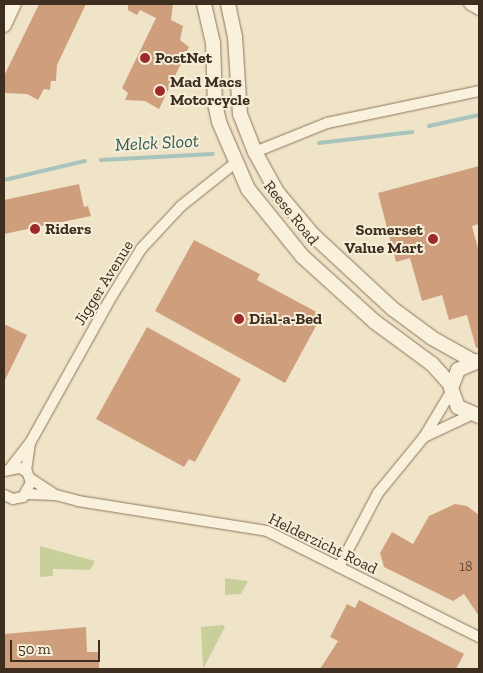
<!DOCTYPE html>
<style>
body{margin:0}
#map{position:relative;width:483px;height:673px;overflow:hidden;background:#f0e4c8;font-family:"Zilla Slab",serif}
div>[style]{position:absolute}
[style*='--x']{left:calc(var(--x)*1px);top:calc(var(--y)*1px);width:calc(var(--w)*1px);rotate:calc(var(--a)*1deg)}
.green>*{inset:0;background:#c9cf9b}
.stream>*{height:4px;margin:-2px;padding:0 2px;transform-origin:2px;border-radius:2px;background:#a9c4bc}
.building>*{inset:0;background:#cf9f7d}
.roads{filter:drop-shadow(0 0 1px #8d765c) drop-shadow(0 0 1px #8d765c)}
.street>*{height:10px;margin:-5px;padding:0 5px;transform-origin:5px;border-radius:5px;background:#faf1dc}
.secondary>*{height:14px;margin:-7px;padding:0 7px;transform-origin:7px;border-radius:7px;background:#faf1dc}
.dots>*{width:14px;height:14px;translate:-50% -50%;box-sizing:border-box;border:2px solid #f7eed8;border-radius:50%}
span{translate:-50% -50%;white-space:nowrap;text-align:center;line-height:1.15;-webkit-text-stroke:4px #f7eed8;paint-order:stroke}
.number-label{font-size:14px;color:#624a37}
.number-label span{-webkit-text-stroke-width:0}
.poi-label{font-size:16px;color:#3d2e20;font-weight:700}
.left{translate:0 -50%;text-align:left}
.right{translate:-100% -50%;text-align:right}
.street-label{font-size:16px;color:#3d2e20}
.water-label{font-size:18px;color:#2f5d5a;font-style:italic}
.frame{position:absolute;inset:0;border:5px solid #3d2e20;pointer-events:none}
.scale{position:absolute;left:10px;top:640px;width:90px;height:22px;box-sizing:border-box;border:2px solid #3d2e20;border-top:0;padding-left:6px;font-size:15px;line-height:18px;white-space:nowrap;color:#3d2e20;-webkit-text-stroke:4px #f7eed8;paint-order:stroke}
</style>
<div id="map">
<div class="green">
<i style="clip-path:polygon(40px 546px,95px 561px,90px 570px,53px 569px,53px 576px,40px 577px)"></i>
<i style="clip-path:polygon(225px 578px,248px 581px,241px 594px,225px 595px)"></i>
<i style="clip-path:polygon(223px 625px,225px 627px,203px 669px,201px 627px)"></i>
</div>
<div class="stream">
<i style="--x:429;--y:126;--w:51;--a:-12.4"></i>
<i style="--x:319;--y:143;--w:94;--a:-6.7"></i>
<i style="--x:101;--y:160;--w:112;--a:-3.1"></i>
<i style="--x:4;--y:180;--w:83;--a:-13.2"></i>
</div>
<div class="building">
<i style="clip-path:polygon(39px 4px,86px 4px,57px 65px,56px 81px,51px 81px,50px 90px,44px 89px,38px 100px,27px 94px,4px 93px,4px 76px)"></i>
<i style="clip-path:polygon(128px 4px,173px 4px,171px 20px,183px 26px,180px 40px,189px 47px,159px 109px,145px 101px,125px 100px,128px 93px,122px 88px,156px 18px,140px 10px,137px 15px,128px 10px)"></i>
<i style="clip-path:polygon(479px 166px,479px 224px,472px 226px,479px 252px,479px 347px,476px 348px,467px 315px,449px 320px,442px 295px,422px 301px,410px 258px,396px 262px,378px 193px)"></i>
<i style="clip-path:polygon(79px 184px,84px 207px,88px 206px,91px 216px,4px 234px,4px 200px)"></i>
<i style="clip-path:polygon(194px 240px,260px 274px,257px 280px,322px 315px,285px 383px,155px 311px)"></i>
<i style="clip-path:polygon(4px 324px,27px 335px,4px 382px)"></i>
<i style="clip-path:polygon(147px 327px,241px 379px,195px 462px,189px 459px,184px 467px,96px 419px)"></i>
<i style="clip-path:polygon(455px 504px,467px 506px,479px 515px,479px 616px,464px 594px,453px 601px,384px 567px,380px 553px,392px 532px,413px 544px,429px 516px)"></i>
<i style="clip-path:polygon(359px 600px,464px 654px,456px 669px,320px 669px,338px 641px,330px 637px,347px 604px,355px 608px)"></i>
<i style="clip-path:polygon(86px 627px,87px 652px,99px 652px,99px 669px,4px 669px,4px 634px)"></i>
</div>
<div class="roads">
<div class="street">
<i style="--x:469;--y:4;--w:12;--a:31"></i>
<i style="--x:255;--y:152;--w:78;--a:-21.9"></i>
<i style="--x:327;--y:123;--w:155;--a:-11.9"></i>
<i style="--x:424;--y:437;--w:52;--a:-25.1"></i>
<i style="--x:11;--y:467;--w:31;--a:-52"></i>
<i style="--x:30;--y:443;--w:162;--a:-60.9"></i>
<i style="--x:109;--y:301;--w:61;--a:-58.4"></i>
<i style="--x:141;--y:249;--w:59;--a:-47.1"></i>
<i style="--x:181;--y:206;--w:69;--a:-38.5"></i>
<i style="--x:4;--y:471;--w:16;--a:-11"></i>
<i style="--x:20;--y:468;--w:8;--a:30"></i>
<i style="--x:27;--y:472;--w:11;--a:68"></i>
<i style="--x:31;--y:482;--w:17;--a:118"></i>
<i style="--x:23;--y:497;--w:10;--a:169"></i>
<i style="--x:13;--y:499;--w:10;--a:-156"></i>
<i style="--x:26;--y:471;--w:27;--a:-82"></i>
<i style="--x:31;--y:479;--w:30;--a:33"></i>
<i style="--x:56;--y:495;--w:23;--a:15"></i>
<i style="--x:78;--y:501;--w:191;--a:9"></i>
<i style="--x:267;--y:531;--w:237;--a:26.6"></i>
<i style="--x:27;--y:494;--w:28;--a:2"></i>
<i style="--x:339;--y:567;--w:84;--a:-62.2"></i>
<i style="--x:378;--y:493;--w:72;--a:-50.6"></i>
<i style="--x:424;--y:437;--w:52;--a:-59"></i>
</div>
<div class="secondary">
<i style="--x:204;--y:4;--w:39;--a:77"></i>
<i style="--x:213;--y:42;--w:62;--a:88.2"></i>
<i style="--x:215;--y:104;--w:18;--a:77"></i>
<i style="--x:219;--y:122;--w:73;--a:66.6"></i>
<i style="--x:248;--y:189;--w:86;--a:51.1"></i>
<i style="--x:302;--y:256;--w:98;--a:42.1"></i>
<i style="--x:375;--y:322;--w:71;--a:36.4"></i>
<i style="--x:432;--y:364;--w:28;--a:48"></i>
<i style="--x:228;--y:4;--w:34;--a:78"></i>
<i style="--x:235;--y:37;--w:77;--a:86.3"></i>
<i style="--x:240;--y:114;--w:41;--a:68.5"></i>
<i style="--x:255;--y:152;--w:46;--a:61.2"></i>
<i style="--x:277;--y:192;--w:56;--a:50.1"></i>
<i style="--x:313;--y:235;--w:109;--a:42.8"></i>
<i style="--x:393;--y:309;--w:49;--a:36.6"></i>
<i style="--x:432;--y:338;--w:47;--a:29.3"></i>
<i style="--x:4;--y:25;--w:23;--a:-65"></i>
<i style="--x:478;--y:361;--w:22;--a:156"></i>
<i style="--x:458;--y:370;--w:19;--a:111"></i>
<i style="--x:451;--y:388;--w:20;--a:70"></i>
<i style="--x:458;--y:407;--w:23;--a:23"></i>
</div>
</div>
<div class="dots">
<i style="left:145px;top:58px;background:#9e2a2b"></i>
<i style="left:160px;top:91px;background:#9e2a2b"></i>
<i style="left:35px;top:229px;background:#9e2a2b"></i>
<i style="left:433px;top:239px;background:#9e2a2b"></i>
<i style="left:239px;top:319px;background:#9e2a2b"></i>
</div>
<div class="number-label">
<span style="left:466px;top:567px">18</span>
</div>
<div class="poi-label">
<span class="left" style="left:155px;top:58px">PostNet</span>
<span class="left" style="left:170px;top:91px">Mad Macs<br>Motorcycle</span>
<span class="left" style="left:45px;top:229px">Riders</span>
<span class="right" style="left:423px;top:239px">Somerset<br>Value Mart</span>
<span class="left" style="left:249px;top:319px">Dial-a-Bed</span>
</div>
<div class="street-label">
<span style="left:291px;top:213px;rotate:51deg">Reese Road</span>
<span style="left:104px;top:283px;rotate:-58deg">Jigger Avenue</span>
<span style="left:323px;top:544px;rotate:26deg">Helderzicht Road</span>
</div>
<div class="water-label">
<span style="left:157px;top:143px;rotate:-3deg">Melck Sloot</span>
</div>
<div class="frame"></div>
<div class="scale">50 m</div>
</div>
